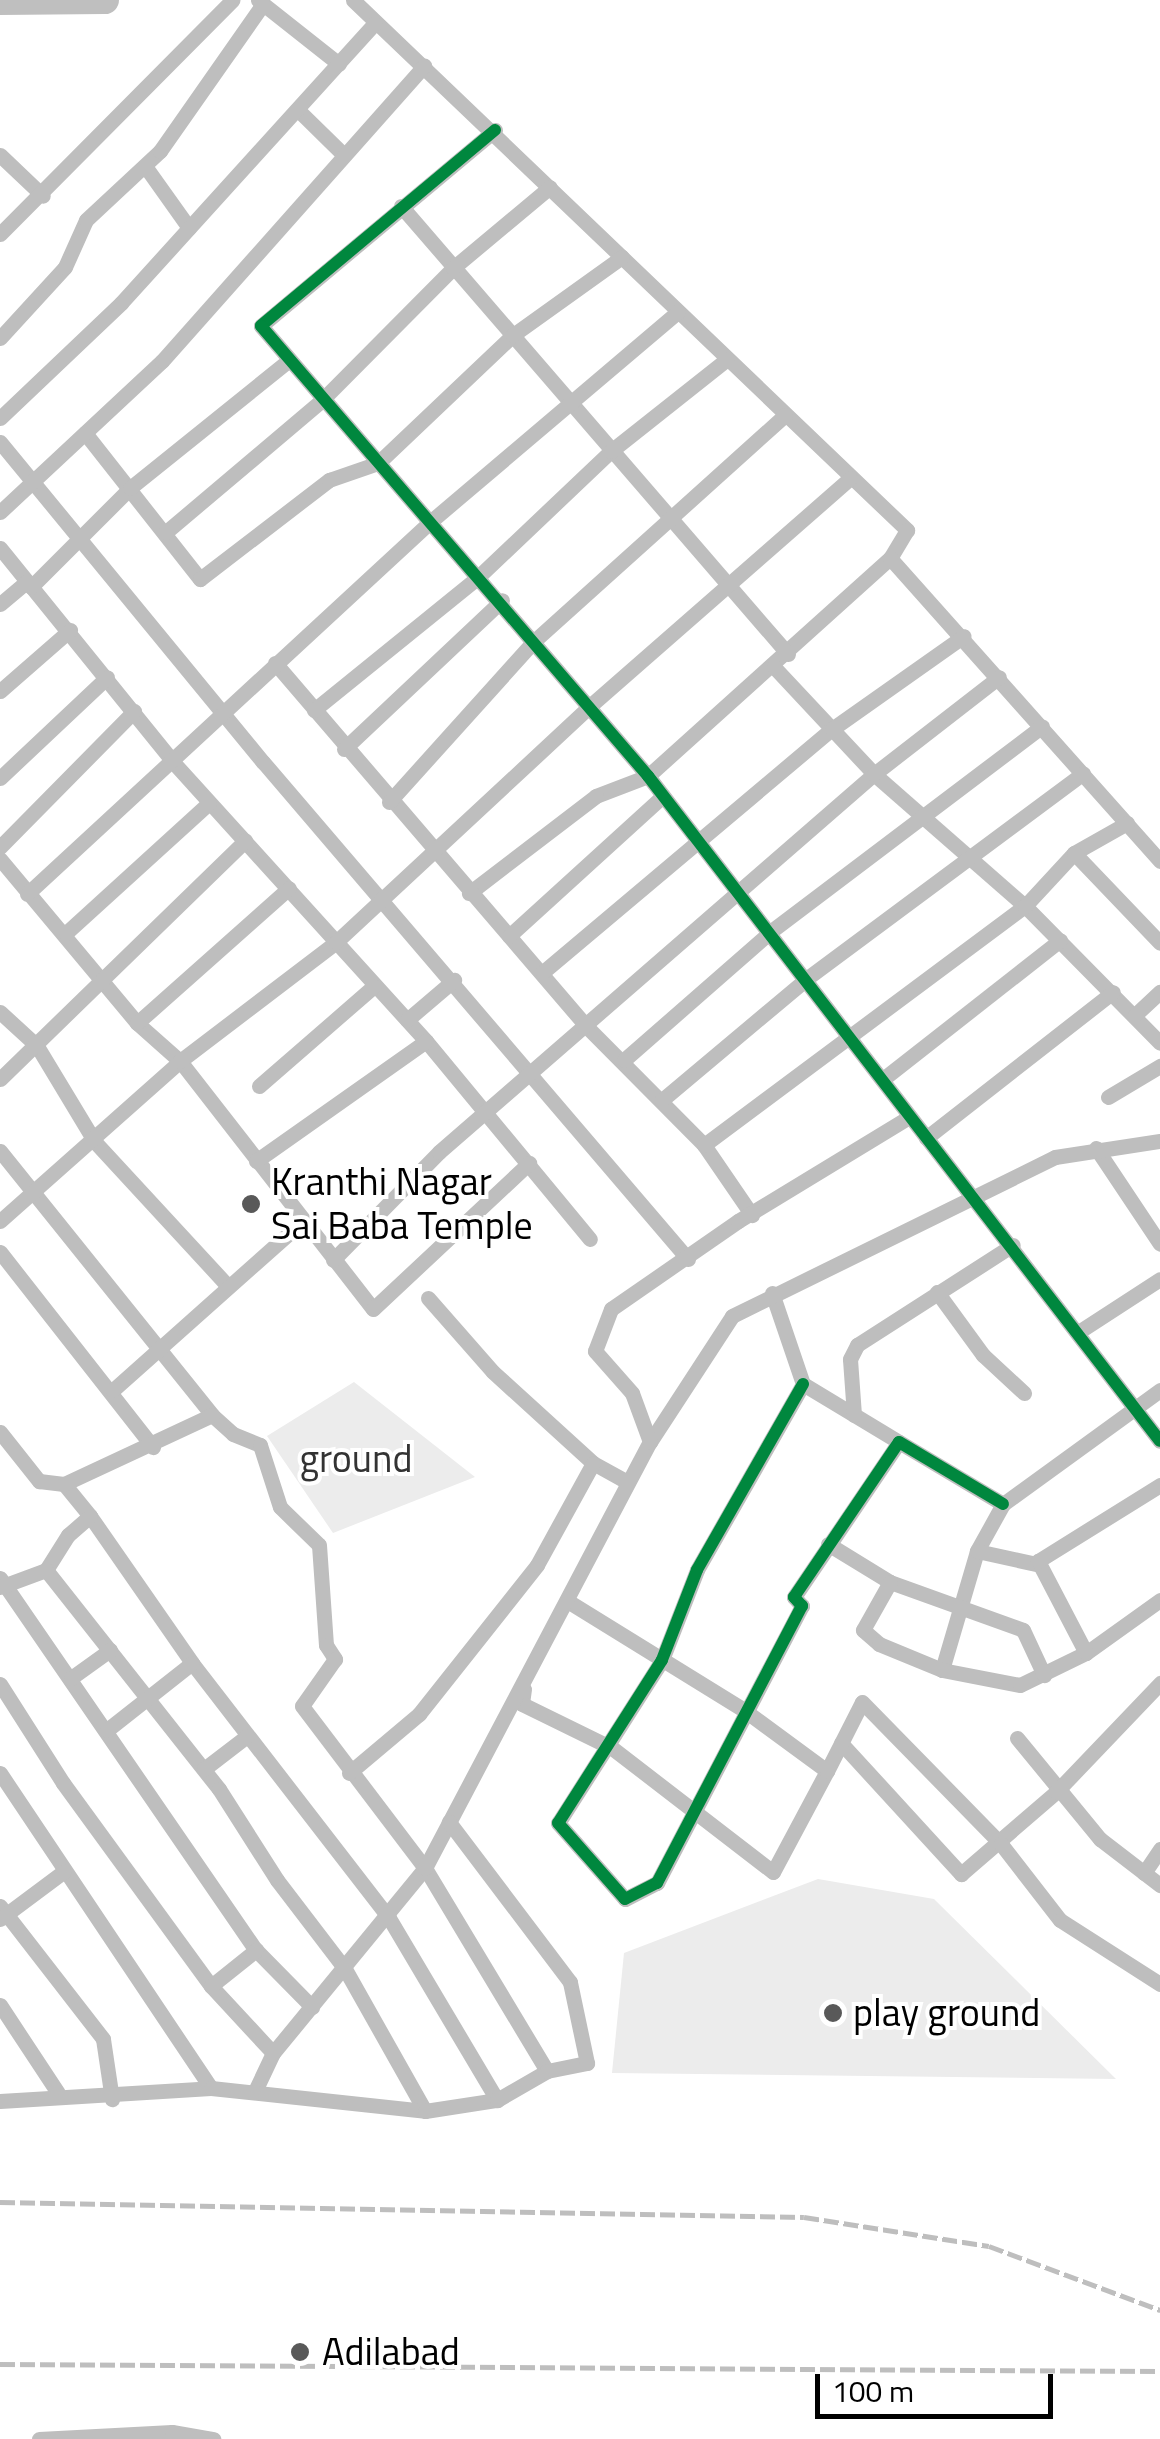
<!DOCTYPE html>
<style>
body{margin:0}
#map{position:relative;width:1160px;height:2439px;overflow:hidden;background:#fff;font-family:"Titillium Web",sans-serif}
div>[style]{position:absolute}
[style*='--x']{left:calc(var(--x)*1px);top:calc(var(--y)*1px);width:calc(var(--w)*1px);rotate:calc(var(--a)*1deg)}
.green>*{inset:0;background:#ececec}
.river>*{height:28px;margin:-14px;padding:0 14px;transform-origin:14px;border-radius:14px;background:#bfbfbf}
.minor>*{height:15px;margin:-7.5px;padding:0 7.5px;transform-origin:7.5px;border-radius:7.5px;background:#bebebe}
.rail>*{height:5px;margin-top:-2.5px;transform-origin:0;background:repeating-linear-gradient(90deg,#bebebe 0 15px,transparent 0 20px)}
.cycleway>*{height:12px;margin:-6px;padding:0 6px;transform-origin:6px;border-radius:6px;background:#00873e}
.dots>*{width:28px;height:28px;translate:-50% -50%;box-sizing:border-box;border:5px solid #fff;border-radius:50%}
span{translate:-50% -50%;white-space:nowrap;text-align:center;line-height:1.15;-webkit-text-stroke:8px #fff;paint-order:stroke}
.poi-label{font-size:38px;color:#000}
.left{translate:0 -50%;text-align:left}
.park-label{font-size:38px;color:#333}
.scale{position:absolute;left:815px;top:2374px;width:238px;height:45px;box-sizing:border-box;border:5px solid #000;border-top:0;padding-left:12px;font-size:30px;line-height:35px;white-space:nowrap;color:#000;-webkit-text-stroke:8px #fff;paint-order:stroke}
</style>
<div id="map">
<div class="green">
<i style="clip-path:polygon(354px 1382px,475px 1477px,333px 1533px,267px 1436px)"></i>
<i style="clip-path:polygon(818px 1879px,934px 1899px,1116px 2079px,612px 2073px,624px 1953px)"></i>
</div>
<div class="river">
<i style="--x:0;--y:1;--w:105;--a:-0.5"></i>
</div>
<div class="minor">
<i style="--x:258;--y:0;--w:103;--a:38.3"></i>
<i style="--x:353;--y:0;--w:767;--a:43.73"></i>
<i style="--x:907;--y:530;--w:33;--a:121"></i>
<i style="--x:890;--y:558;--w:326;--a:138"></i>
<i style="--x:648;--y:776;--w:56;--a:159"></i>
<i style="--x:596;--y:796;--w:160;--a:142.6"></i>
<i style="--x:298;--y:110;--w:64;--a:44.4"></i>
<i style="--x:495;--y:130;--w:305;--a:140.1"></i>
<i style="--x:261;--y:326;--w:594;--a:49.3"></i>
<i style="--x:648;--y:776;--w:839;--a:52.41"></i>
<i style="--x:0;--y:155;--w:59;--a:43.6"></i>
<i style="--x:145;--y:166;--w:76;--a:54.6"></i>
<i style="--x:401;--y:206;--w:592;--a:49.18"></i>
<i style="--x:0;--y:234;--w:330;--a:-45.2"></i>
<i style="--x:0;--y:338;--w:96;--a:-47.5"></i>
<i style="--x:65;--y:267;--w:51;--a:-65.9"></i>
<i style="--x:86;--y:220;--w:101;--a:-43"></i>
<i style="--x:160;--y:151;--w:179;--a:-55"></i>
<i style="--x:0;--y:418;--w:167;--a:-43.5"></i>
<i style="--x:121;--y:303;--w:377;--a:-47.8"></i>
<i style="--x:85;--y:433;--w:186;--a:51.8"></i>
<i style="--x:200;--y:579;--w:163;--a:-37.5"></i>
<i style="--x:329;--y:480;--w:52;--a:-19.1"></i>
<i style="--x:378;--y:463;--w:186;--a:-43.5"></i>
<i style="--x:513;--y:335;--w:134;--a:-35.6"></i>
<i style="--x:0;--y:442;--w:414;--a:50.6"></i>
<i style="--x:263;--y:762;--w:654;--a:49.47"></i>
<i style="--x:0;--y:512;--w:221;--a:-43"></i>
<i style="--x:162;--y:361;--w:395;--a:-48.4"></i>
<i style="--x:166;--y:532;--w:204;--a:-40.2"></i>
<i style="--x:322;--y:400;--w:186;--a:-45.2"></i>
<i style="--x:453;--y:268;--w:126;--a:-39.9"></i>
<i style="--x:0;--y:548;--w:275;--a:51"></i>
<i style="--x:173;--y:762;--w:377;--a:47.8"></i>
<i style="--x:426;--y:1041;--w:257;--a:50.4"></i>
<i style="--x:890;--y:558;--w:406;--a:48.3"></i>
<i style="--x:31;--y:587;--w:140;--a:-45"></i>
<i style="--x:130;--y:488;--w:204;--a:-38.8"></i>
<i style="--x:0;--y:604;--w:35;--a:-40"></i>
<i style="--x:275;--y:663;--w:478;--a:49.4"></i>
<i style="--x:586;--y:1026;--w:168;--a:45.2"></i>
<i style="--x:704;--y:1145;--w:85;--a:55.6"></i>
<i style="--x:774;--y:667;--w:146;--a:46.9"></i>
<i style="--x:874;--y:774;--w:201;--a:41.2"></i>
<i style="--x:1025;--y:906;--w:192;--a:45.4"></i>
<i style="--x:0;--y:691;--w:93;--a:-41.1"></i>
<i style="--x:314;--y:710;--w:210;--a:-39"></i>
<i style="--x:477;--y:578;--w:185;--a:-43.5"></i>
<i style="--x:611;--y:451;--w:148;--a:-38.4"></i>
<i style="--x:344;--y:749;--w:217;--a:-43.3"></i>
<i style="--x:0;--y:778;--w:147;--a:-43.3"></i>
<i style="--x:389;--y:802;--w:215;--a:-48"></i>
<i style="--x:533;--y:642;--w:339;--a:-42"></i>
<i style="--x:0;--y:847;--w:191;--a:-45.4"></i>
<i style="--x:1074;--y:853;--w:61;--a:-29.5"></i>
<i style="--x:0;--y:859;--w:214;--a:50.1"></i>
<i style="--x:137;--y:1023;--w:57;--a:41.5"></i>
<i style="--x:180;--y:1061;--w:314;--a:52.1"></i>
<i style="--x:373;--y:1309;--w:214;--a:-43.1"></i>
<i style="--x:27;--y:894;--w:548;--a:-42.71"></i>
<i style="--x:430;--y:522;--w:325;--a:-40.3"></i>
<i style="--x:66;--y:933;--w:193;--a:-42.3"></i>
<i style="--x:509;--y:936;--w:208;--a:-42.3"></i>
<i style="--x:543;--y:972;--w:378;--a:-40.1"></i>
<i style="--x:832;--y:729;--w:161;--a:-35.2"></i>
<i style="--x:0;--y:1012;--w:50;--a:42.6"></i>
<i style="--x:37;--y:1046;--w:112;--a:58.9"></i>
<i style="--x:95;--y:1142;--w:196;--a:47.3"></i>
<i style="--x:1135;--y:1015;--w:34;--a:-43"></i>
<i style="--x:407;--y:1020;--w:62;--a:-40.4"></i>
<i style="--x:137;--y:1023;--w:203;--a:-41.6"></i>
<i style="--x:624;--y:1060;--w:194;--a:-41.2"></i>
<i style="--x:770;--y:932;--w:341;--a:-37.1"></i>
<i style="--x:0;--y:1079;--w:342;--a:-44.2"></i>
<i style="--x:883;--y:1079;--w:225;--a:-38.1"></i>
<i style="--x:259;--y:1086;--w:152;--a:-41"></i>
<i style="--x:1108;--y:1097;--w:61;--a:-30.8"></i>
<i style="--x:662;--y:1100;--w:188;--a:-40"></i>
<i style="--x:806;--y:979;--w:345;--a:-36.6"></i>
<i style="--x:926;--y:1138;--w:237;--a:-38"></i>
<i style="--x:704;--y:1145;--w:400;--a:-36.7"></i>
<i style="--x:1025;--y:906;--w:72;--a:-47.2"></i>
<i style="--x:1074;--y:853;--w:124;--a:46.3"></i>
<i style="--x:1096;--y:1148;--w:115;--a:56.3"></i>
<i style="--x:0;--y:1151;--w:339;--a:51.2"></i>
<i style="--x:212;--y:1415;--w:28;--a:42"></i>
<i style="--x:233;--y:1434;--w:29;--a:22"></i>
<i style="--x:260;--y:1445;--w:65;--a:72.1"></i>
<i style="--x:280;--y:1507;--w:54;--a:44.3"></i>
<i style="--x:319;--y:1545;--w:100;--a:86"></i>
<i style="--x:326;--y:1645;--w:17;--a:57"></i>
<i style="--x:335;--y:1659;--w:57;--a:125.1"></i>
<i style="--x:302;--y:1706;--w:203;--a:52.8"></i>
<i style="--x:425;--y:1868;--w:237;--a:59"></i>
<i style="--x:256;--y:1161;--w:208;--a:-35.2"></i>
<i style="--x:0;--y:1221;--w:241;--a:-41.6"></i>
<i style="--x:180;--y:1061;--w:196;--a:-37.3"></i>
<i style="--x:336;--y:942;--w:348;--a:-42.9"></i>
<i style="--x:591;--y:705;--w:344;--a:-41.2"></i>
<i style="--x:0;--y:1252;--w:248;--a:51.9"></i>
<i style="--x:333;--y:1260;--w:151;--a:-45.5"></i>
<i style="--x:439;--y:1152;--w:576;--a:-40.99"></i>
<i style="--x:874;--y:774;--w:158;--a:-37.8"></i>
<i style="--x:937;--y:1292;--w:78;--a:53.9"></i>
<i style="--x:983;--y:1355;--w:56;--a:42.8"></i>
<i style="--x:772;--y:1293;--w:96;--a:71.2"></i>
<i style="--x:803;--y:1384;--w:112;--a:31.1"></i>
<i style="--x:428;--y:1298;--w:98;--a:48.7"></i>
<i style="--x:493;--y:1372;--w:135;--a:42.3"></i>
<i style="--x:593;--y:1463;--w:38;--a:29"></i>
<i style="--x:1080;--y:1331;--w:95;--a:-33"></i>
<i style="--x:803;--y:1384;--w:214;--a:119.7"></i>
<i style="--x:697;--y:1570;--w:97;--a:111.3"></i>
<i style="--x:662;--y:1660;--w:193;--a:122.5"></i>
<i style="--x:558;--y:1823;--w:101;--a:48.6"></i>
<i style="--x:625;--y:1899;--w:36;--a:-27"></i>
<i style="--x:657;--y:1883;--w:313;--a:-62.4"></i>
<i style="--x:802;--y:1606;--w:12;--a:-132"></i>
<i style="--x:794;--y:1597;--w:187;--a:-55.9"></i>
<i style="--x:899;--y:1442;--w:121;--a:30.8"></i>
<i style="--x:113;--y:1390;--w:254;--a:-41.7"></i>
<i style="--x:1160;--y:1390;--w:194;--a:144"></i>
<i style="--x:1003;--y:1504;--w:54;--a:119"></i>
<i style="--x:977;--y:1551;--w:124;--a:106.4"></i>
<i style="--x:942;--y:1670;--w:79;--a:10.9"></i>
<i style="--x:1020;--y:1685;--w:73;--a:-25.9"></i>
<i style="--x:1086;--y:1653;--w:91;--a:-35.6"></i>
<i style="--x:854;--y:1415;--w:56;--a:-94.1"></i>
<i style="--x:850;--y:1359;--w:16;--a:-63"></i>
<i style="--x:857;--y:1345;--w:185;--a:-32.7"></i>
<i style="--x:0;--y:1432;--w:63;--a:51.5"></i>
<i style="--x:39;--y:1481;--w:25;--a:7"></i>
<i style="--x:64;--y:1484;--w:41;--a:50.9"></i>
<i style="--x:90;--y:1516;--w:179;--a:55.2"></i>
<i style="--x:192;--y:1663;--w:322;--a:52.3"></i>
<i style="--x:389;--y:1918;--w:212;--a:59.3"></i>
<i style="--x:650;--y:1442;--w:150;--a:-56.9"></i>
<i style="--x:732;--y:1316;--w:360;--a:-26.2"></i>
<i style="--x:1055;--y:1157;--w:106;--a:-8.7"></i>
<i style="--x:64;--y:1484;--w:163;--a:-25"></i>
<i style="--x:90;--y:1516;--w:29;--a:139"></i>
<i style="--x:68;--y:1535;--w:41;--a:122.2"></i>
<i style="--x:46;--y:1570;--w:279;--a:51.7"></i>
<i style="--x:219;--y:1789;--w:108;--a:57.5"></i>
<i style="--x:277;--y:1880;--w:112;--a:52.6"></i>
<i style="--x:345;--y:1969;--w:163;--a:60.6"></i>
<i style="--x:828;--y:1544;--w:73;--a:31.5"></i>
<i style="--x:890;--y:1582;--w:141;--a:19.8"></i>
<i style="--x:1023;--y:1630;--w:50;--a:65"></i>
<i style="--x:977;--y:1551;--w:60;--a:12.4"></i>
<i style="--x:0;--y:1578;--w:452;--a:55.5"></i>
<i style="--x:256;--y:1950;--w:80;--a:45.5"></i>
<i style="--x:890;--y:1582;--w:55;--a:119.4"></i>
<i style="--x:863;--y:1630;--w:21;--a:41"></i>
<i style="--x:879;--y:1644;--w:68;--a:22.4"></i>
<i style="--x:0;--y:1587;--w:49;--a:-20.3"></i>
<i style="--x:1086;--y:1653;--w:104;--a:-117.6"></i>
<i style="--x:1038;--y:1561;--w:144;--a:-31.9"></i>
<i style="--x:71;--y:1678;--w:48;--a:-35.7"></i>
<i style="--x:0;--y:1684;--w:117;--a:57.5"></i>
<i style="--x:63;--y:1783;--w:251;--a:53.9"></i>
<i style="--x:211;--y:1986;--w:91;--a:47.2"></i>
<i style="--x:524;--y:1689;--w:15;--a:98"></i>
<i style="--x:522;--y:1704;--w:100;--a:26.1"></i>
<i style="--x:612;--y:1748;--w:203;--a:37.6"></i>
<i style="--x:773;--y:1872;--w:115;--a:-61.9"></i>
<i style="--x:827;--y:1771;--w:103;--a:-143.7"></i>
<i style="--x:744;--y:1710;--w:206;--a:-148.3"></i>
<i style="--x:107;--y:1730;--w:108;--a:-38.2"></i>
<i style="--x:1017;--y:1738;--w:131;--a:50.6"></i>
<i style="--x:1100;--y:1839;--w:76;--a:37.5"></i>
<i style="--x:841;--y:1743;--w:178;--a:47.5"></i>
<i style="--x:961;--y:1874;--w:125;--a:-40.8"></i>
<i style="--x:1056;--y:1792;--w:151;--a:-46.3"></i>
<i style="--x:204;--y:1769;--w:54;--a:-37.5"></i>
<i style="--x:827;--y:1771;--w:77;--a:-63.1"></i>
<i style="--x:862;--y:1702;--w:199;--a:45.6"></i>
<i style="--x:1001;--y:1844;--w:96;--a:52.2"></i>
<i style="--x:1060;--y:1920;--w:119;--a:32.6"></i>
<i style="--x:0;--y:1773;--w:379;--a:56.2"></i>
<i style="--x:349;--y:1773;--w:92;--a:-40.1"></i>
<i style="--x:419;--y:1714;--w:190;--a:-51.6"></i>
<i style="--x:537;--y:1565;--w:116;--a:-61.2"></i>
<i style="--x:1144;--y:1873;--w:29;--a:-56"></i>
<i style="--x:0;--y:1906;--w:168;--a:52.2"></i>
<i style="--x:103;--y:2039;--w:61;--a:81.5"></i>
<i style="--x:0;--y:1919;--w:79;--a:-36.7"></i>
<i style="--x:211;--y:1986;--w:58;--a:-38.7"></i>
<i style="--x:0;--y:2005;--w:105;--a:56.6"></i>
<i style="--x:255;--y:2091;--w:42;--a:-64.7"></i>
<i style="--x:273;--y:2053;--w:239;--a:-50.6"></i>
<i style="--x:425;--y:1868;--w:482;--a:-62.2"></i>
<i style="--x:650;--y:1442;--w:52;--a:-110.2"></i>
<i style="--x:632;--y:1393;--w:56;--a:-131.4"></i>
<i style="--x:595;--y:1351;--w:45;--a:-69.1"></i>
<i style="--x:611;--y:1309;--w:155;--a:-34.7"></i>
<i style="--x:738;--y:1221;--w:200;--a:-31.3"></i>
<i style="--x:0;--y:2101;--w:211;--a:-3.5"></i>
<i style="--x:211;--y:2088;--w:215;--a:6.1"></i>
<i style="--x:425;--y:2111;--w:73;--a:-8.7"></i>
<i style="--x:497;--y:2100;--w:58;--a:-30.1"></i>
<i style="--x:547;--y:2071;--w:41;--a:-11.3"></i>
<i style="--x:587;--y:2063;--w:83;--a:-101.9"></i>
<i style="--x:570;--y:1982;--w:201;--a:-127.1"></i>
<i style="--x:39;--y:2439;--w:133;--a:-3"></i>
<i style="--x:172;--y:2432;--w:42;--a:9.7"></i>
</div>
<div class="rail">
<i style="--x:0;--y:2202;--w:804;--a:1.07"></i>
<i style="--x:804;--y:2217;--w:187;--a:8.9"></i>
<i style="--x:989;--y:2246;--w:183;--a:20.5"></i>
<i style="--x:0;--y:2364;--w:1160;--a:0.35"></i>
</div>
<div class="cycleway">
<i style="--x:495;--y:130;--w:305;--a:140.1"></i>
<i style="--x:261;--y:326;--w:594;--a:49.3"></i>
<i style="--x:648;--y:776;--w:839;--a:52.41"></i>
<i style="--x:803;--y:1384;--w:214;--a:119.7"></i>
<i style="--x:697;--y:1570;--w:97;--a:111.3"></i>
<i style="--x:662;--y:1660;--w:193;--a:122.5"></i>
<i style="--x:558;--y:1823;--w:101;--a:48.6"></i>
<i style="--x:625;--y:1899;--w:36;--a:-27"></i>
<i style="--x:657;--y:1883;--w:313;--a:-62.4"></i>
<i style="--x:802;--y:1606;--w:12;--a:-132"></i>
<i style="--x:794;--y:1597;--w:187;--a:-55.9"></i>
<i style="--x:899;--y:1442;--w:121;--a:30.8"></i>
</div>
<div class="dots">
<i style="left:251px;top:1204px;background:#595959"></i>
<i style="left:833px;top:2013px;background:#595959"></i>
<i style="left:300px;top:2352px;background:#595959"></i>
</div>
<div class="poi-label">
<span class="left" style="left:271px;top:1204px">Kranthi Nagar<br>Sai Baba Temple</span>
<span class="left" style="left:853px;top:2013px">play ground</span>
<span class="left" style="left:322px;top:2352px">Adilabad</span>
</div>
<div class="park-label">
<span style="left:356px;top:1459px">ground</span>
</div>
<div class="scale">100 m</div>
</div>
